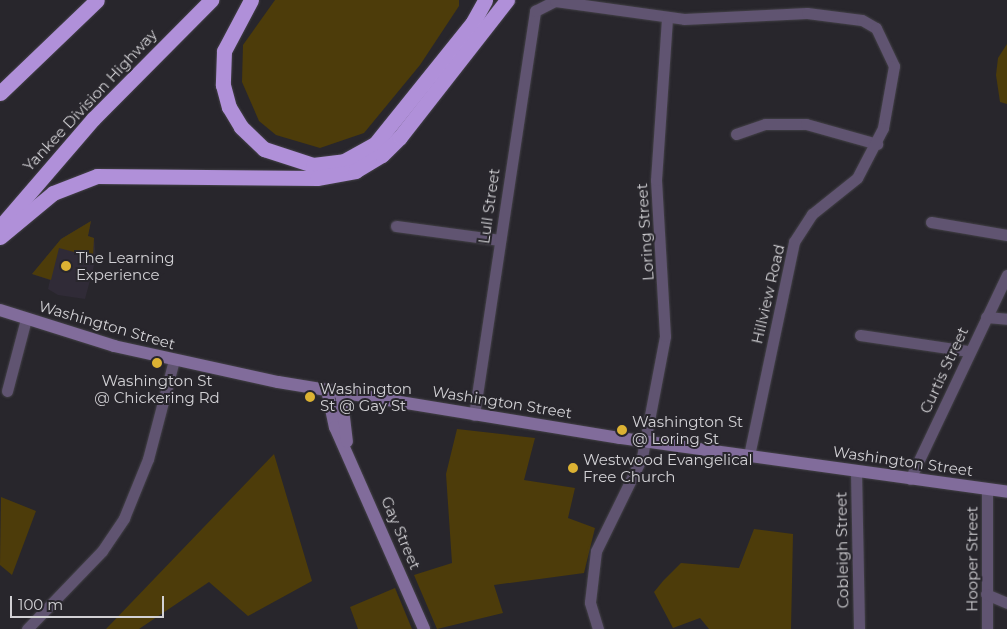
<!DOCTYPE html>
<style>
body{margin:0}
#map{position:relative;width:1007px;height:629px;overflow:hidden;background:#28262c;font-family:Montserrat,sans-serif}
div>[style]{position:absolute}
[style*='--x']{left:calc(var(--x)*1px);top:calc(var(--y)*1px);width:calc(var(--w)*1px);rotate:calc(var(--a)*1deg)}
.built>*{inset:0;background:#302b37}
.green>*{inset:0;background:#4d3c0a}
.roads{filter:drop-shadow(0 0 1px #434147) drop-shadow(0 0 1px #434147)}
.street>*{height:11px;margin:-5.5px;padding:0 5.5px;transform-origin:5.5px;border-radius:5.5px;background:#605471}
.secondary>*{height:12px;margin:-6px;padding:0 6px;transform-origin:6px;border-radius:6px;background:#816c9b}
.highway>*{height:15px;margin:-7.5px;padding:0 7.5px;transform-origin:7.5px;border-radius:7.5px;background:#b090d9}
.dots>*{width:14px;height:14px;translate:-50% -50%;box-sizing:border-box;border:2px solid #28262c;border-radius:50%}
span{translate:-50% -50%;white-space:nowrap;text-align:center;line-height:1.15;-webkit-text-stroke:4px #28262c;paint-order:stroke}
.street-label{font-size:15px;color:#d2d1d5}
.poi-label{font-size:15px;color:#d2d1d5}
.left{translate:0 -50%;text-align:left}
.scale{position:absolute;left:10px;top:596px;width:154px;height:22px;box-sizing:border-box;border:2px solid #d2d1d5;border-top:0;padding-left:6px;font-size:15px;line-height:18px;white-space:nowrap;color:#d2d1d5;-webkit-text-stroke:4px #28262c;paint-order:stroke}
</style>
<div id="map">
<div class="built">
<i style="clip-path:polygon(91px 221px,88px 236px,94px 238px,96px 258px,85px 299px,58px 295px,48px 289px,50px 280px,32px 274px,61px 239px)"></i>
</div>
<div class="green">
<i style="clip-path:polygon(275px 0,459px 0,459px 6px,420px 65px,364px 133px,320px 148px,276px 135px,259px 121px,242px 82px,243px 45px)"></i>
<i style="clip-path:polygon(1007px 44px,1007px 104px,1000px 102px,996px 75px,998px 58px)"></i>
<i style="clip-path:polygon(91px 221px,88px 236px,94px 238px,93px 257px,59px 248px,51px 280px,32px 274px,61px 239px)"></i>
<i style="clip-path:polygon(457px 429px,535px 438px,524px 480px,575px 488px,568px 518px,595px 528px,584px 573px,494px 585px,503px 613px,437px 629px,414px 575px,452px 563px,446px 474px)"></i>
<i style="clip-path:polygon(274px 454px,312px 581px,248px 616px,209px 582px,139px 629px,106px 629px)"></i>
<i style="clip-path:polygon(1px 497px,36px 511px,12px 575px,0 565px)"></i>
<i style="clip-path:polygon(754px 529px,793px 534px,791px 629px,709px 629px,700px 618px,673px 628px,654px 592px,663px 581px,681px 563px,739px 568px)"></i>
<i style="clip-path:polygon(395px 588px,412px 629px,358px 629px,350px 607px)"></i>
</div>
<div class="roads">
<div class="street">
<i style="--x:736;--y:134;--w:31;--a:-19"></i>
<i style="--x:765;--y:124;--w:41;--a:0"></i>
<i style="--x:806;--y:124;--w:74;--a:15.7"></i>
<i style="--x:931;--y:222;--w:77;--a:9.7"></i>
<i style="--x:396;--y:226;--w:105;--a:7.7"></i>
<i style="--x:986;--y:317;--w:21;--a:5"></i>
<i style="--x:860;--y:335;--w:110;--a:8.4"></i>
<i style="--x:7;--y:391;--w:74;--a:-75.2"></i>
<i style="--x:474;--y:415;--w:409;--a:-81.4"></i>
<i style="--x:535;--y:11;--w:22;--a:-27"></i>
<i style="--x:555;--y:1;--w:130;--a:7.9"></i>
<i style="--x:684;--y:19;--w:123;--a:-2.8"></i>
<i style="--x:807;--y:13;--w:55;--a:7.3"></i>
<i style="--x:862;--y:20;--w:16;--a:30"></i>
<i style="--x:876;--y:28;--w:42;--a:64.7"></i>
<i style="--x:894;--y:66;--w:63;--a:100.1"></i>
<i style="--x:883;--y:128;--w:56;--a:117.5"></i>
<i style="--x:857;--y:178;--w:58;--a:141.3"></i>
<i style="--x:812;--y:214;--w:33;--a:123"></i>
<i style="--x:794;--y:242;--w:219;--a:101.9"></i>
<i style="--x:856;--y:471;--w:158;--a:88.9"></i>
<i style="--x:910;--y:479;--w:226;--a:-64.6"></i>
<i style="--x:987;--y:489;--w:140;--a:90"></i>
<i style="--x:986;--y:594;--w:23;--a:23"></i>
<i style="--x:27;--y:629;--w:108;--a:-46.1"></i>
<i style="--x:102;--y:551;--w:40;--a:-56"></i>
<i style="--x:124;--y:518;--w:64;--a:-67.9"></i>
<i style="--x:148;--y:459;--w:102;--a:-75.3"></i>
<i style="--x:598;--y:629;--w:28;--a:-107"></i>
<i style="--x:590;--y:602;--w:51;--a:-83.3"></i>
<i style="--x:596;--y:551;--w:105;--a:-63.9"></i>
<i style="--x:642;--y:457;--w:123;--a:-79.2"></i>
<i style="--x:665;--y:336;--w:156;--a:-93.3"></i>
<i style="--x:656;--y:180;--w:162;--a:-86.1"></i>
</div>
<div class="secondary">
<i style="--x:0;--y:310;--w:120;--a:17.5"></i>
<i style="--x:114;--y:346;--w:168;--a:12.4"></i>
<i style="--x:278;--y:382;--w:347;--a:9.3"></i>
<i style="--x:620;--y:438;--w:391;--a:7.9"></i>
<i style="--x:327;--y:390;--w:38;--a:78"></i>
<i style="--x:335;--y:427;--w:221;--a:66.2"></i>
<i style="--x:341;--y:392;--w:50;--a:83.2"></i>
</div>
<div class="highway">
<i style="--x:251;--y:0;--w:58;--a:117.9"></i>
<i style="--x:224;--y:51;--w:34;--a:92"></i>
<i style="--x:223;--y:85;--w:23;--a:75"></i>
<i style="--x:229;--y:107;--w:23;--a:59"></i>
<i style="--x:241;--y:127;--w:32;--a:44"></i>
<i style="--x:264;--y:149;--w:52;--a:18.1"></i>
<i style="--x:313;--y:165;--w:31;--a:-7"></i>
<i style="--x:344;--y:161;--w:35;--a:-29"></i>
<i style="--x:375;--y:144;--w:156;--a:-51.2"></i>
<i style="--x:473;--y:22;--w:25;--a:-61"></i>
<i style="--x:0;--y:93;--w:134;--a:-43.8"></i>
<i style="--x:0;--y:227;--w:143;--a:-49.3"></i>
<i style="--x:93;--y:119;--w:168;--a:-45.2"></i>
<i style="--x:0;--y:237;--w:69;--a:-39.7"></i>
<i style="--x:53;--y:193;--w:47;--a:-21.1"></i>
<i style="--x:97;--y:176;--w:220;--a:0.5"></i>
<i style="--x:317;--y:178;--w:39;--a:-10"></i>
<i style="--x:355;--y:171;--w:31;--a:-31"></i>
<i style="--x:382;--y:155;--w:25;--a:-45"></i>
<i style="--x:400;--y:137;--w:174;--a:-52"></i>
</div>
</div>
<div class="dots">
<i style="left:66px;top:266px;background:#dcb233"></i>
<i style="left:157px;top:363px;background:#dcb233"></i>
<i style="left:310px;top:397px;background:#dcb233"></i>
<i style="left:622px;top:430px;background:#dcb233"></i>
<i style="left:573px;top:468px;background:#dcb233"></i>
</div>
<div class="street-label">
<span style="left:90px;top:100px;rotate:-47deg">Yankee Division Highway</span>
<span style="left:489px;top:206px;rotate:-82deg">Lull Street</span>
<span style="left:645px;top:232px;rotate:-94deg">Loring Street</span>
<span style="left:768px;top:294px;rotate:-77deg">Hillview Road</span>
<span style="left:107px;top:325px;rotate:16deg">Washington Street</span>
<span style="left:944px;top:370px;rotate:-65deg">Curtis Street</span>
<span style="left:502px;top:402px;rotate:9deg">Washington Street</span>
<span style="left:903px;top:461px;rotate:8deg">Washington Street</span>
<span style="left:401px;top:533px;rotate:67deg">Gay Street</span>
<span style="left:842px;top:550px;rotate:-91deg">Cobleigh Street</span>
<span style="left:972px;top:559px;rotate:-90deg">Hooper Street</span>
</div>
<div class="poi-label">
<span class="left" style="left:76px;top:266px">The Learning<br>Experience</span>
<span style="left:157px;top:389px">Washington St<br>@ Chickering Rd</span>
<span class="left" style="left:320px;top:397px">Washington<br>St @ Gay St</span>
<span class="left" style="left:632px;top:430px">Washington St<br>@ Loring St</span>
<span class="left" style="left:583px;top:468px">Westwood Evangelical<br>Free Church</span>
</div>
<div class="scale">100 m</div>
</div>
